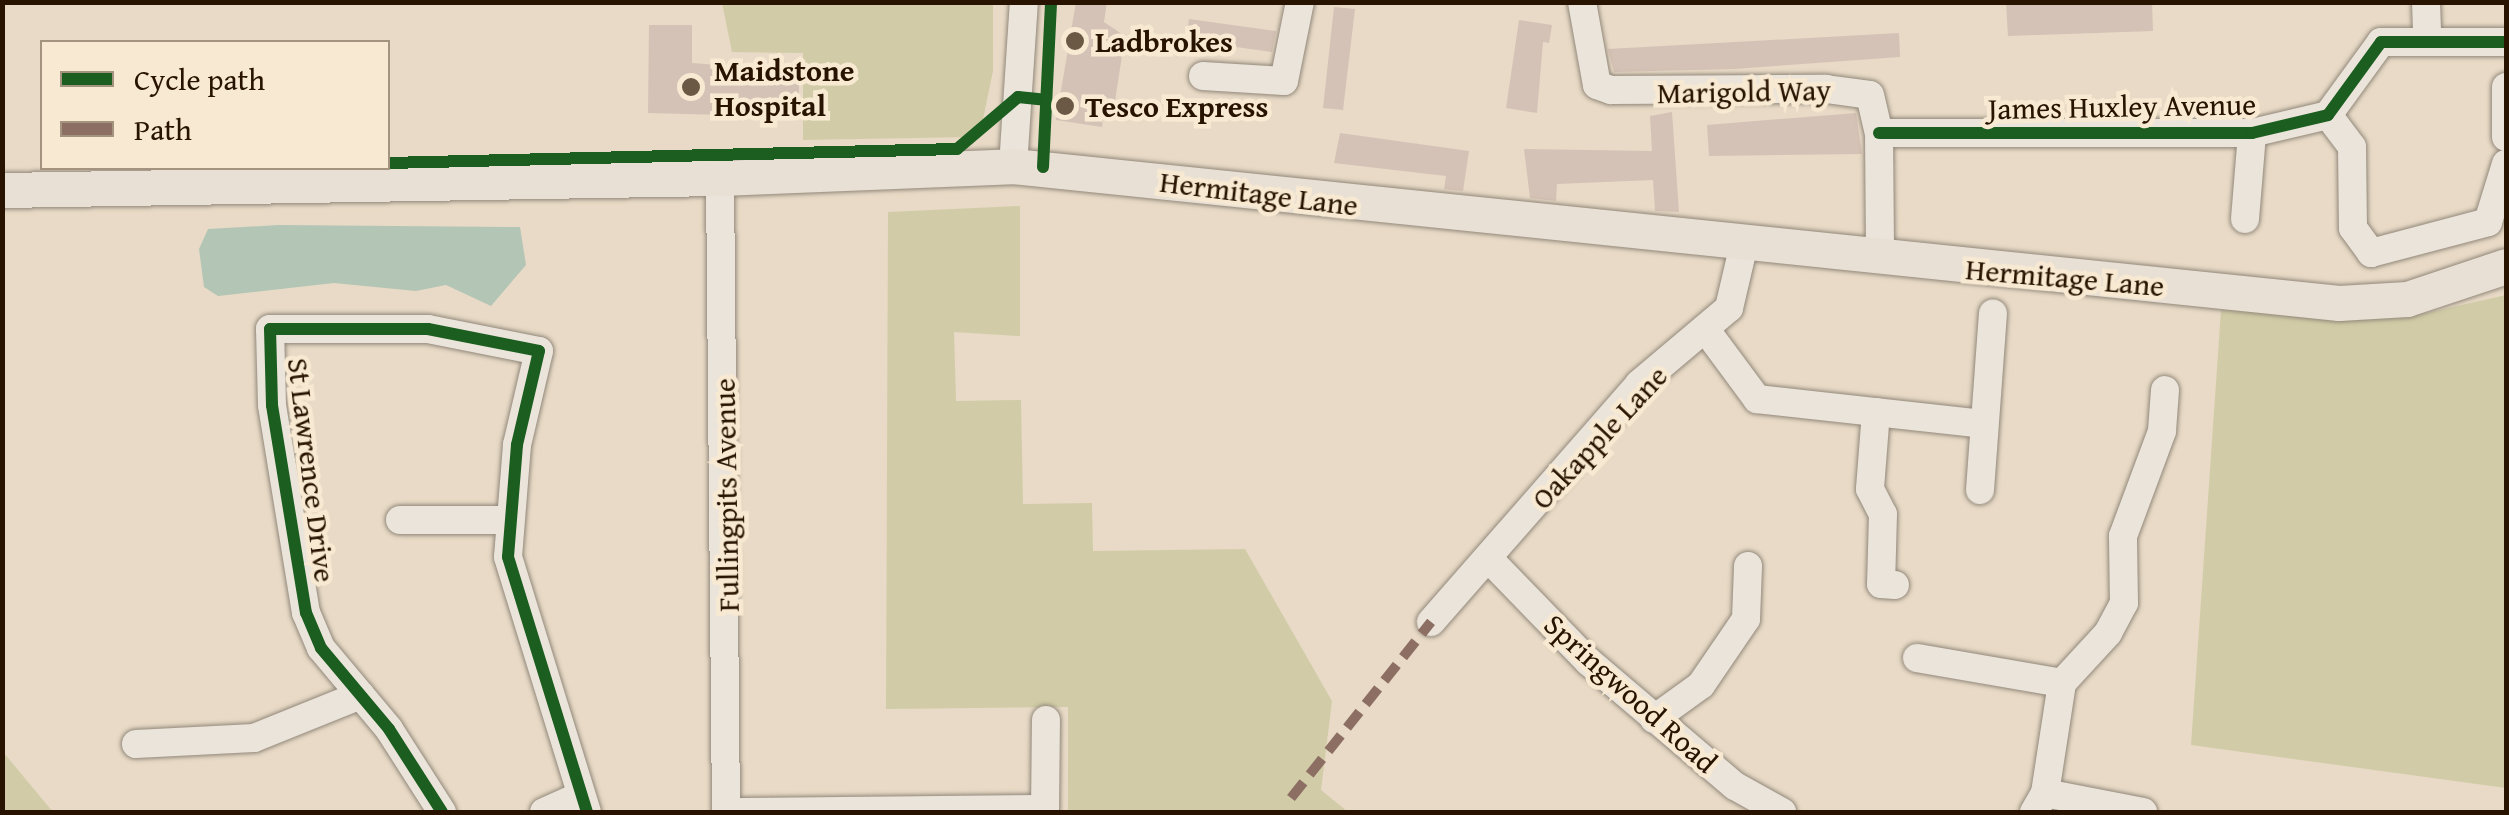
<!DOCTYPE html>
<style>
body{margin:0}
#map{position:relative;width:2509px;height:815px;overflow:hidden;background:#e8dac6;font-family:"Gentium Book Plus",serif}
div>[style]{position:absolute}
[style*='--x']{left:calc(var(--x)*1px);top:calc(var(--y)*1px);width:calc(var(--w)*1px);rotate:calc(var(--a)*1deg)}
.green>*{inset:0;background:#d1cca7}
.water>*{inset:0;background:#b3c5b5}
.building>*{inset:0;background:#d5c2b6}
.roads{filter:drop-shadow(0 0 2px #92887a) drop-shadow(0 0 2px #92887a)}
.minor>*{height:28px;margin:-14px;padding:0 14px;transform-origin:14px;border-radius:14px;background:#ebe4da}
.major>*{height:35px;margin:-17.5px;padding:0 17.5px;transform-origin:17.5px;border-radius:17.5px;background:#e8e0d4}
.quiet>*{height:10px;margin-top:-5px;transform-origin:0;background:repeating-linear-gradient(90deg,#8d6e63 0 20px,transparent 0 30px)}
.cycleway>*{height:12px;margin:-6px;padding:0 6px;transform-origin:6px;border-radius:6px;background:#1b5e20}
.dots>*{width:28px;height:28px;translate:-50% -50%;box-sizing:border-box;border:5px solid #f8e9d2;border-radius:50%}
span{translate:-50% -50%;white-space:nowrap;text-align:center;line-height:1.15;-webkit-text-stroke:9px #f8e9d2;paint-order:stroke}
.poi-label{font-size:30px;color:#271300;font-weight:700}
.left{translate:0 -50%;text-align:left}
.street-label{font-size:30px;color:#271300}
.frame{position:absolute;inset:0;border:5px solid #271300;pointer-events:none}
.legend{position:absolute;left:40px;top:40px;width:350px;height:130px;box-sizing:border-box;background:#f8e9d2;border:2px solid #a4937e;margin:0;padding:12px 18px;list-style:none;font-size:30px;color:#271300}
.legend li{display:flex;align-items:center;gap:20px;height:50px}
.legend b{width:50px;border:2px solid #a4937e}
</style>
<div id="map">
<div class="green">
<i style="clip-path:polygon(722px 3px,993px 3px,993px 71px,982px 124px,971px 137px,803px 140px,803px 53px,732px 52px)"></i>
<i style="clip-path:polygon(1020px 206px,1020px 336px,954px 332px,956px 401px,1021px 400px,1023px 504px,1092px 503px,1093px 551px,1245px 549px,1332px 701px,1321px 790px,1348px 812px,1068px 812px,1068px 707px,886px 709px,888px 212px)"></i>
<i style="clip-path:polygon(2506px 295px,2506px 788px,2191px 745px,2221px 310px,2413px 316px)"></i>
<i style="clip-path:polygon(3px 752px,53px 812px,3px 812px)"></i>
</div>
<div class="water">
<i style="clip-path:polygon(279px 225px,520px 227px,526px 265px,491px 306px,446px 285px,416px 291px,334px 283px,218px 296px,204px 287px,199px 249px,208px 229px)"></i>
</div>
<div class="building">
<i style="clip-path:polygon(1076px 2px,1107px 2px,1104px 22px,1125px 36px,1112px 121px,1103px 120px,1102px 127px,1056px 120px)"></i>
<i style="clip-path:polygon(2006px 2px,2152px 2px,2153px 31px,2008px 36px)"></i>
<i style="clip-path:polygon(1334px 7px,1355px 9px,1343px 110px,1323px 108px)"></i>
<i style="clip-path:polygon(1189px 19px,1276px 31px,1272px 52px,1186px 40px)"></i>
<i style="clip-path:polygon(1519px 20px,1552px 25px,1549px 43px,1543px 42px,1537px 113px,1506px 108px)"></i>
<i style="clip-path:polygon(649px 25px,692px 25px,692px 63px,799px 71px,799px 117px,648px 113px)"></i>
<i style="clip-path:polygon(1899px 33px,1900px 57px,1734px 69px,1614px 72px,1608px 49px)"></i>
<i style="clip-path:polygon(1672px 112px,1679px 212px,1655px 211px,1653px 180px,1557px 184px,1556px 201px,1530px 198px,1524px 149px,1652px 151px,1650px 116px)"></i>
<i style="clip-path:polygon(1856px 113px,1862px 154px,1709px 156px,1707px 125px)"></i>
<i style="clip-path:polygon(1340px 133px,1469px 151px,1463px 191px,1444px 189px,1446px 176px,1334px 163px)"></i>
</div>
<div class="roads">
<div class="minor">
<i style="--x:1582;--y:2;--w:84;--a:79.8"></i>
<i style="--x:1597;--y:85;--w:15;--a:20"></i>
<i style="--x:1611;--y:90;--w:215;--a:-0.3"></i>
<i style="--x:1826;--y:89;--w:44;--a:7.8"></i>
<i style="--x:1870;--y:95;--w:39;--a:77"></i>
<i style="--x:1879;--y:133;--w:126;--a:89.5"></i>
<i style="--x:2426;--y:2;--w:36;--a:88"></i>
<i style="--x:1203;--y:76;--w:81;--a:3.5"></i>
<i style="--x:1284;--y:81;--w:81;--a:-78.6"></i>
<i style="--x:2506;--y:87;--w:50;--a:90"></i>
<i style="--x:2328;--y:115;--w:40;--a:53"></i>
<i style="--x:2352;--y:147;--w:81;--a:89.3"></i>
<i style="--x:2353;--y:228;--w:31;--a:54"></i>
<i style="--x:2371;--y:253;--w:121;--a:-14.8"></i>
<i style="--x:2488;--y:222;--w:61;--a:-72.8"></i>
<i style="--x:1879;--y:133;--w:373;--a:0"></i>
<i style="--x:2252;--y:133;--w:78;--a:-13.3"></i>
<i style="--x:2328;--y:115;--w:90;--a:-54"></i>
<i style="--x:2381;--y:42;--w:125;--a:0"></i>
<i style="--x:1013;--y:166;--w:164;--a:-86.2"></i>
<i style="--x:720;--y:178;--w:634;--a:89.46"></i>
<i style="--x:2245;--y:219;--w:86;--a:-85.3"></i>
<i style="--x:1706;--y:330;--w:86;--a:53.5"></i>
<i style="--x:1757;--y:399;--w:227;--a:6.3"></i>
<i style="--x:1876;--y:412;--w:77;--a:94.5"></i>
<i style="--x:1870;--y:489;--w:28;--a:63"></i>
<i style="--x:1883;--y:514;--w:70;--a:91.6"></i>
<i style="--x:1881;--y:584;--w:14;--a:4"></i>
<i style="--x:1980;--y:490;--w:177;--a:-85.8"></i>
<i style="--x:400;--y:520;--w:106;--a:0"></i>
<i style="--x:1490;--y:560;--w:141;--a:45.9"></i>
<i style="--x:1588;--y:661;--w:193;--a:40.4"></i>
<i style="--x:1735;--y:786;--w:54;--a:29"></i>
<i style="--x:1431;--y:622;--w:316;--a:-48.8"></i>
<i style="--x:1639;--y:384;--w:118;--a:-40.2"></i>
<i style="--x:1729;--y:308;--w:66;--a:-76.8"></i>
<i style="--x:1917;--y:658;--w:147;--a:9.8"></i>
<i style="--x:1654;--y:719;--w:58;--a:-35.9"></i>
<i style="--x:1701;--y:685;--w:80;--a:-55.7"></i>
<i style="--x:1746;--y:619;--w:53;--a:-87.8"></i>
<i style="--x:136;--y:744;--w:118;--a:-2.9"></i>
<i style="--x:254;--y:738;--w:115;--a:-21.9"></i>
<i style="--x:2045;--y:793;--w:100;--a:11"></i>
<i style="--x:442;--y:812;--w:98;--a:-122.6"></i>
<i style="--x:389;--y:729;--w:106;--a:-130"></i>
<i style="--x:321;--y:648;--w:38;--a:-113"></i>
<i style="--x:306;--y:613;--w:211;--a:-99.3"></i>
<i style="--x:272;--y:405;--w:76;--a:-91.5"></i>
<i style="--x:270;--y:329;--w:158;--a:0"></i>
<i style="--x:428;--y:329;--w:113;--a:11.2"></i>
<i style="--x:539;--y:351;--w:97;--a:103.2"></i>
<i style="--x:517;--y:445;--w:112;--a:94.6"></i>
<i style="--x:508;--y:557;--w:267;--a:72.8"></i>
<i style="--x:544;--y:812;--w:36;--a:-24"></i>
<i style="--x:737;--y:812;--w:308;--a:-0.6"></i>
<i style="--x:1045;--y:812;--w:92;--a:-89.4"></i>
<i style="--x:2034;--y:812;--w:22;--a:-60"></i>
<i style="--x:2045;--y:793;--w:111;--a:-81.2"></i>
<i style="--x:2062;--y:683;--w:68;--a:-47.4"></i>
<i style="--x:2108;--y:633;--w:34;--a:-62"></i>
<i style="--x:2124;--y:603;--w:67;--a:-90.9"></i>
<i style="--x:2123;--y:536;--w:112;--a:-69.6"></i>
<i style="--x:2162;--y:431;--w:41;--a:-85.8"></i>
</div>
<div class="major">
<i style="--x:2;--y:190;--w:718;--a:-0.96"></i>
<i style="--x:720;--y:178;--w:293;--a:-2.3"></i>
<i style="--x:1013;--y:166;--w:1333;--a:5.9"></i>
<i style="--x:2339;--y:303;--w:68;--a:-3.4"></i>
<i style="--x:2407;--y:299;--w:104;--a:-18.4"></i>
</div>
</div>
<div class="quiet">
<i style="--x:1291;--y:798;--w:225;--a:-51.5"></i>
</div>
<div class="cycleway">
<i style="--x:1879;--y:133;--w:373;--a:0"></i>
<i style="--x:2252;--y:133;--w:78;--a:-13.3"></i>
<i style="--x:2328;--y:115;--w:90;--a:-54"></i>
<i style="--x:2381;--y:42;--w:125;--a:0"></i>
<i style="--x:388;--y:163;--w:569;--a:-1.41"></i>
<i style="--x:957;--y:149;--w:80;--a:-40.4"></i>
<i style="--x:1018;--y:97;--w:27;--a:6"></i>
<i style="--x:1043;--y:167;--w:165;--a:-87.2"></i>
<i style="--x:442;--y:812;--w:98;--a:-122.6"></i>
<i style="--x:389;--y:729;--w:106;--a:-130"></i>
<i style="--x:321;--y:648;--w:38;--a:-113"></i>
<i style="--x:306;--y:613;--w:211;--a:-99.3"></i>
<i style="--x:272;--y:405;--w:76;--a:-91.5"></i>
<i style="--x:270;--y:329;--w:158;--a:0"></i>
<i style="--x:428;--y:329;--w:113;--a:11.2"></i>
<i style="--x:539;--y:351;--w:97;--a:103.2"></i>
<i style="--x:517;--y:445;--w:112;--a:94.6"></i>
<i style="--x:508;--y:557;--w:267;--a:72.8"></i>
</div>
<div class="dots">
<i style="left:1075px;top:41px;background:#6b5945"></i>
<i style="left:691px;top:87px;background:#6b5945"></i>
<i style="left:1065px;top:106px;background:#6b5945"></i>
</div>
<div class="poi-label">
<span class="left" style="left:1095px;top:41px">Ladbrokes</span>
<span class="left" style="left:714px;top:87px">Maidstone<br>Hospital</span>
<span class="left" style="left:1085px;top:106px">Tesco Express</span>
</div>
<div class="street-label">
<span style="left:1744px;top:91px;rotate:-1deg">Marigold Way</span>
<span style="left:2122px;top:106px;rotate:-1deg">James Huxley Avenue</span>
<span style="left:1259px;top:193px;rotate:7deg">Hermitage Lane</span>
<span style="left:2065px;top:277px;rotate:5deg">Hermitage Lane</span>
<span style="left:1599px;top:437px;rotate:-47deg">Oakapple Lane</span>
<span style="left:312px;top:470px;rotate:83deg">St Lawrence Drive</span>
<span style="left:726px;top:495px;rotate:-91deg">Fullingpits Avenue</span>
<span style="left:1631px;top:693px;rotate:42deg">Springwood Road</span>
</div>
<div class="frame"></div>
<ul class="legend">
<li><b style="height:12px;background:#1b5e20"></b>Cycle path</li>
<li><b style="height:12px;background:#8d6e63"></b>Path</li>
</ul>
</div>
